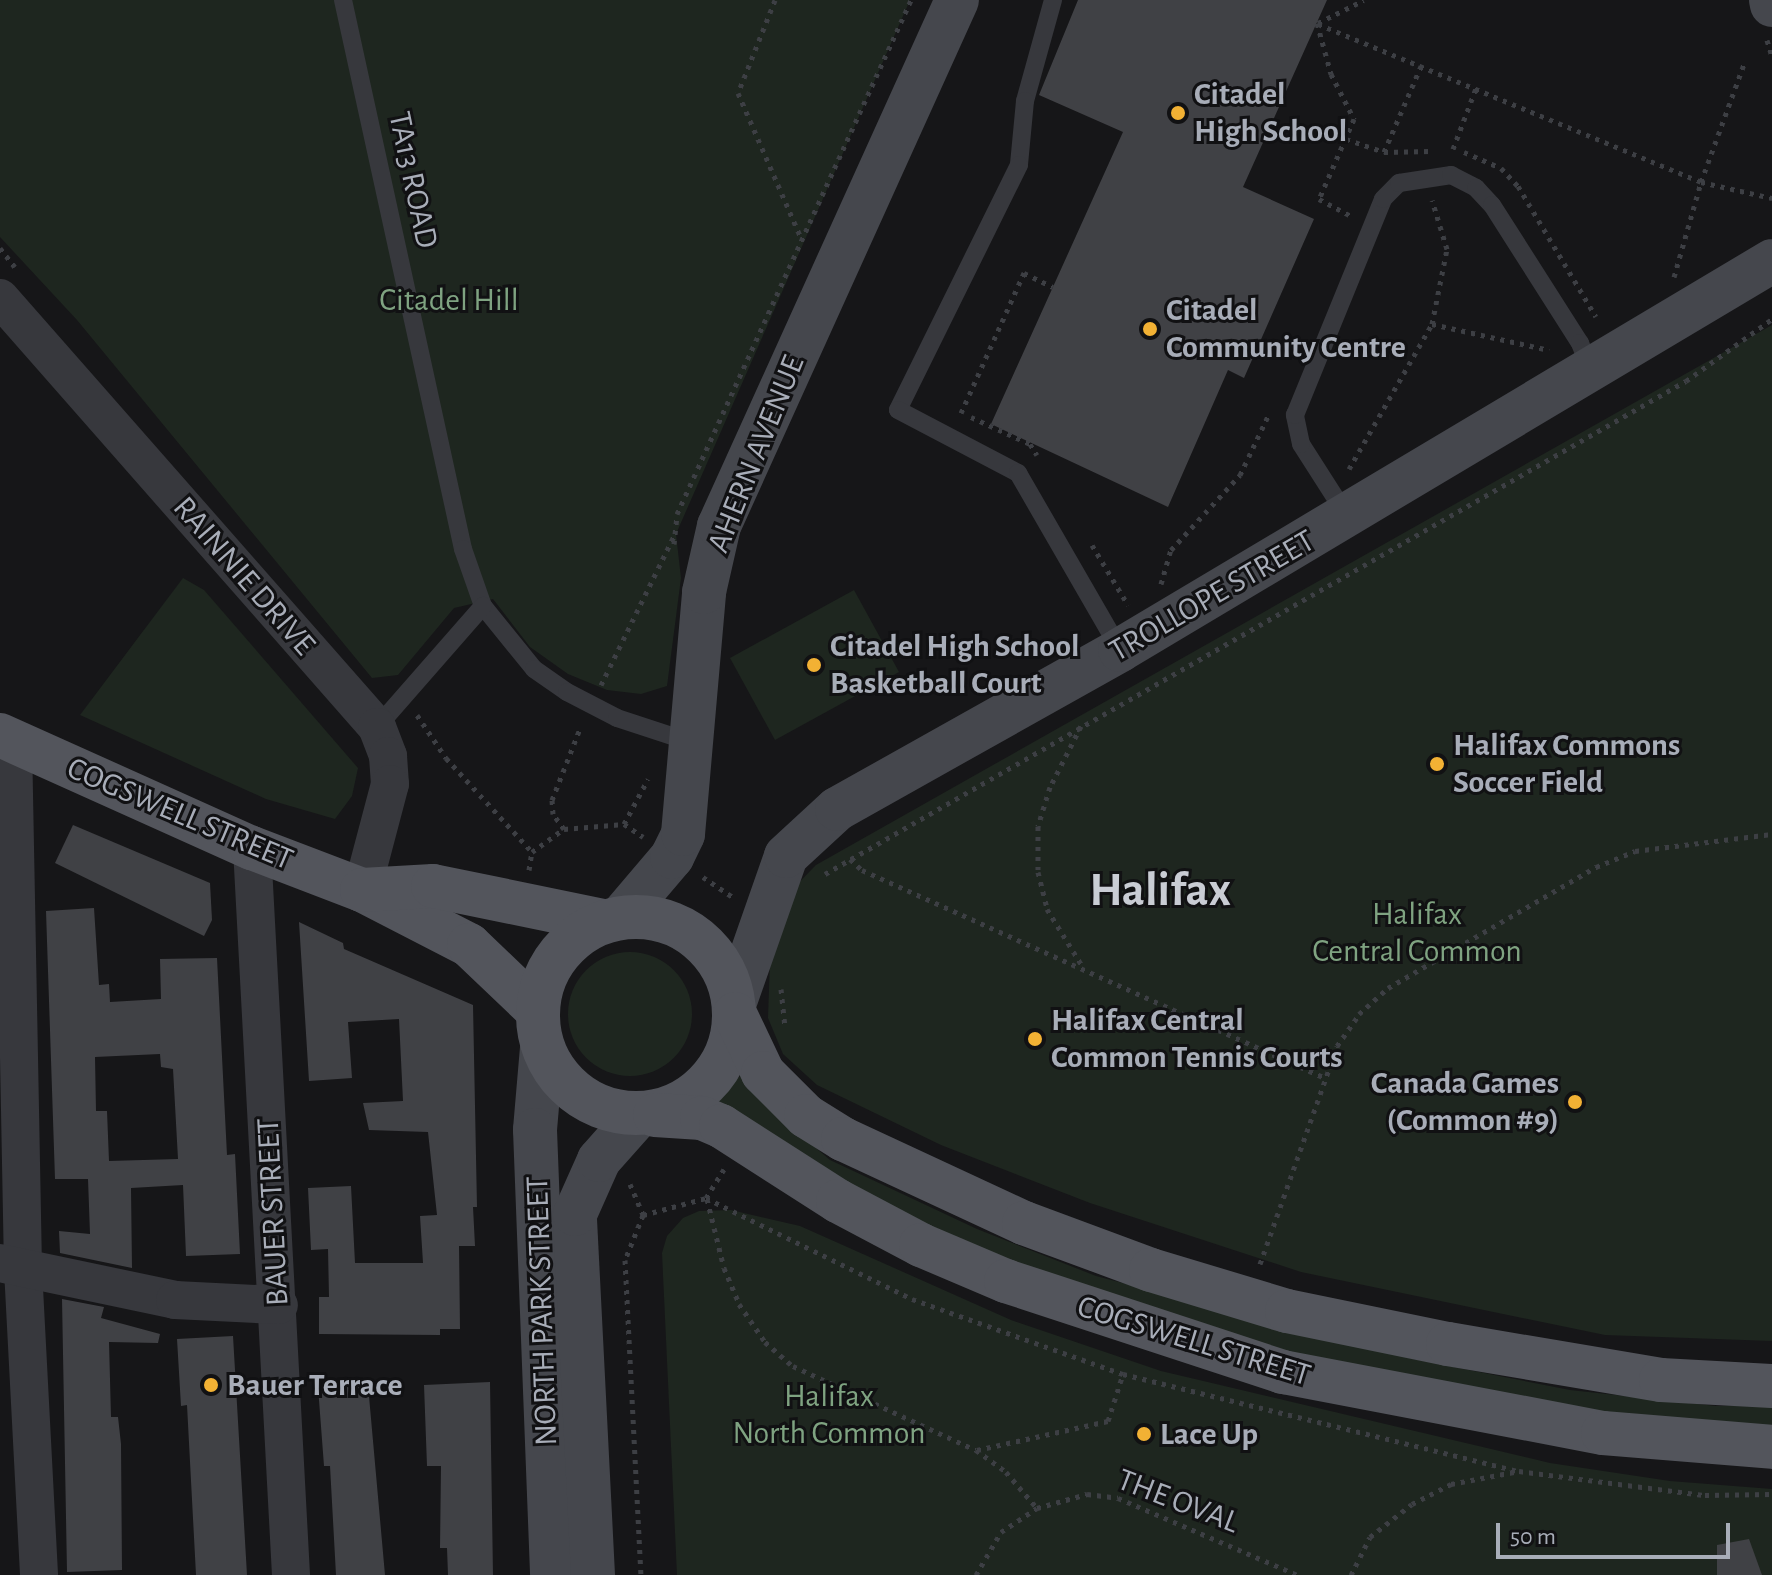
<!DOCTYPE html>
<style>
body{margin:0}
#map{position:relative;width:1772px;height:1575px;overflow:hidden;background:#161618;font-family:"Alegreya Sans",sans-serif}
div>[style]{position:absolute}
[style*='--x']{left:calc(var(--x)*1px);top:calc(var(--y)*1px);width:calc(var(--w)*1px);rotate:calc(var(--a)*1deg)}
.green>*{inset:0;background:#1e261f}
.round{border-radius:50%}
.building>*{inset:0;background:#404145}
.path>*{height:5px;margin-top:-2.5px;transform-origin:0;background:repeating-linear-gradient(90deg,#3d3f44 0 4px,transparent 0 10px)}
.lane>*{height:18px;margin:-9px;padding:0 9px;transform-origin:9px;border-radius:9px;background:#37383d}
.street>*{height:38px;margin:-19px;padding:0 19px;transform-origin:19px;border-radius:19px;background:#37383d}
.secondary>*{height:44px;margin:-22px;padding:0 22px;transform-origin:22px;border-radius:22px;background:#45474d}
.primary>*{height:44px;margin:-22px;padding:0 22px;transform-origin:22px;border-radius:22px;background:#53555c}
.primary>.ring{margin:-22px;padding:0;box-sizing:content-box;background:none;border:44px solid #53555c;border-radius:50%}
.dots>*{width:22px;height:22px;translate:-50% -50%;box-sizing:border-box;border:4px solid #111113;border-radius:50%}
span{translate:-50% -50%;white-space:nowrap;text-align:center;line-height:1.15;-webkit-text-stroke:6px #111113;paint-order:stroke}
.poi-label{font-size:32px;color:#a8adb8;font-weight:700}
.left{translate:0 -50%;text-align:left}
.right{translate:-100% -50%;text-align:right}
.street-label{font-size:32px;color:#a8adb8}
.park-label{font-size:32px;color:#7fa381}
.town-label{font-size:48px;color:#c9ccd4;font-weight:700}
.scale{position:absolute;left:1496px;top:1523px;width:234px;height:36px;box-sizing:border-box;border:4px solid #a8adb8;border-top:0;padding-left:10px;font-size:24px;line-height:28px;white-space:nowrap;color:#a8adb8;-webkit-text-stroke:6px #111113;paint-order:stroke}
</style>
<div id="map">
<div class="green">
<i style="clip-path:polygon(0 0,910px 0,676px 534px,681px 578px,667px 686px,641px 694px,607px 690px,568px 674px,530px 647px,493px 599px,454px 608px,398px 675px,372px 678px,77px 320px,0 237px)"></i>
<i style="clip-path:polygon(1772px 325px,1772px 1341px,1605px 1335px,1301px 1272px,1090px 1203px,941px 1145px,817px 1085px,783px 1054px,768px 1018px,771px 931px,784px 898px,816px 865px)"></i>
<i style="clip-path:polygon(183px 578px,204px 590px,358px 768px,352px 796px,335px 819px,266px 799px,80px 715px)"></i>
<i style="clip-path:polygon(854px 590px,899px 672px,775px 740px,730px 658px)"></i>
<i class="round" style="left:568px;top:952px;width:124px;height:124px"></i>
<i style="clip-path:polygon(744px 1073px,782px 1119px,830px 1160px,977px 1229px,1096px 1276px,1413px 1359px,1570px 1390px,1716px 1406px,1772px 1405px,1772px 1433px,1711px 1433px,1310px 1362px,957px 1251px,713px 1107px,715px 1096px)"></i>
<i style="clip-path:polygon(731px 1210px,800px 1226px,1011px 1320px,1161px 1371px,1550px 1463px,1670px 1481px,1772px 1489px,1772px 1575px,677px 1575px,662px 1253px,667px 1236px,683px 1218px,699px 1211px)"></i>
</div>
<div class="building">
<i style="clip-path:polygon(1078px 0,1327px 0,1243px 187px,1314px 219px,1244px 378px,1228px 370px,1168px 507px,991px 424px,1123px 132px,1039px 95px)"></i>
<i style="clip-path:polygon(73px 825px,210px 883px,212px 920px,204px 936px,55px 863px)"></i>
<i style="clip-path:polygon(evenodd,94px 908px,99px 985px,109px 984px,110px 1002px,161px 999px,160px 959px,217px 958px,227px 1155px,235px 1154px,240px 1254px,186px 1256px,183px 1185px,131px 1188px,132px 1268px,60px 1253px,59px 1231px,90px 1234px,88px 1179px,55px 1179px,46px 911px,94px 908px,160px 1054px,161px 1067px,173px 1069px,178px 1159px,109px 1161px,107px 1111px,96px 1111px,95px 1057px,160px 1054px)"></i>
<i style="clip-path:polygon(299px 922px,343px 943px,344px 949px,473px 1005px,477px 1207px,473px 1207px,475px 1246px,459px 1246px,460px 1329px,440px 1329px,440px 1335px,319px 1334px,319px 1297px,329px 1297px,328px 1249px,311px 1250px,308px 1188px,351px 1186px,355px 1263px,423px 1263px,420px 1216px,437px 1215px,428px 1132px,369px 1130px,363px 1103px,403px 1101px,399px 1019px,348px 1022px,352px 1078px,309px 1081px)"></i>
<i style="clip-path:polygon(62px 1299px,104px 1307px,101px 1318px,160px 1334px,158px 1343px,109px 1342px,111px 1417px,118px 1417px,121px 1444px,122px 1570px,67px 1572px)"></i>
<i style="clip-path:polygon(233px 1336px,247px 1575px,196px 1575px,187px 1405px,181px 1406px,177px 1339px)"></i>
<i style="clip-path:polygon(490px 1382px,493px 1575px,448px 1575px,447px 1548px,440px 1548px,441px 1466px,427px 1466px,424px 1385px)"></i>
<i style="clip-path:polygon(368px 1385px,385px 1575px,336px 1575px,330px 1466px,324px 1466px,318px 1387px)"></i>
<i style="clip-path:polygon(1749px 1539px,1762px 1575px,1717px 1575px,1717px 1545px)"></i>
</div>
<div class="path">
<i style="--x:775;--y:0;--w:100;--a:111.7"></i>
<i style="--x:738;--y:93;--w:160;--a:66.5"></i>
<i style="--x:1317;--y:23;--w:53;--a:74.6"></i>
<i style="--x:1331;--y:74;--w:51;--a:62.9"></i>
<i style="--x:1354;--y:119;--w:87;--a:113.6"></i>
<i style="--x:1319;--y:199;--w:36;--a:28"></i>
<i style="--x:1318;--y:23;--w:51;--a:-26.6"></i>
<i style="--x:1318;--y:24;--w:414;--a:22.4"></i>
<i style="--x:1701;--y:182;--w:73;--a:12.7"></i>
<i style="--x:1767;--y:40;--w:17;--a:73"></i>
<i style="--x:1346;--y:139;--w:40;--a:18.9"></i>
<i style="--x:1384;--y:152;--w:47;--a:-1.2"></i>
<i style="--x:1453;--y:149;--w:65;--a:-69.3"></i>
<i style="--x:1384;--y:152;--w:94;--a:-66.7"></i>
<i style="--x:1464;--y:152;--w:40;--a:23.4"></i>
<i style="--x:1501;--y:168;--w:25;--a:47"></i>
<i style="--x:1518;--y:186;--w:152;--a:59.2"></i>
<i style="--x:0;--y:248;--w:24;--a:52"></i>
<i style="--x:1674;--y:277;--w:99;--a:-74.1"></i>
<i style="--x:1701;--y:182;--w:129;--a:-70"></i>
<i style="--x:1432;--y:324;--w:120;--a:12.5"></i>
<i style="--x:961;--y:413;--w:154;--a:-65.8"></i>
<i style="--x:1024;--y:273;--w:32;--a:26"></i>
<i style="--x:971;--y:417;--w:65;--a:24.6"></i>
<i style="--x:1030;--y:444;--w:13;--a:58"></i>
<i style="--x:1349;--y:469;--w:167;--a:-60.2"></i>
<i style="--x:1432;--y:324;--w:76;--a:-78.7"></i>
<i style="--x:1447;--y:249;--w:51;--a:-107"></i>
<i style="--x:674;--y:544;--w:30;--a:-84"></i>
<i style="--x:677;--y:514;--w:565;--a:-65.52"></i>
<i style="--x:1092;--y:545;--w:70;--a:59"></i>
<i style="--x:1161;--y:584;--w:35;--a:-74"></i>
<i style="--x:1171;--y:550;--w:102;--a:-47.4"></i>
<i style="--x:1240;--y:475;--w:68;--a:-64.6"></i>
<i style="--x:601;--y:685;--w:166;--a:-63.9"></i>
<i style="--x:417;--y:715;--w:52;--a:56"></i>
<i style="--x:446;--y:758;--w:127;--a:47.5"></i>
<i style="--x:1081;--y:726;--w:68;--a:116.9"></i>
<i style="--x:1050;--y:787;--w:41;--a:107.1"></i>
<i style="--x:1038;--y:826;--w:46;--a:90"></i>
<i style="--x:1038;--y:872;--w:38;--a:76"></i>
<i style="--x:1047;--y:909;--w:70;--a:58.3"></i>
<i style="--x:624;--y:824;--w:51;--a:-61.9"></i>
<i style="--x:564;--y:829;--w:19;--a:-126"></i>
<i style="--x:553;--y:814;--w:14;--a:-94"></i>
<i style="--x:552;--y:800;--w:79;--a:-68.6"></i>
<i style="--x:850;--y:859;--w:16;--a:43"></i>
<i style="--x:862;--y:870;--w:505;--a:24.18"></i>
<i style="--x:529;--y:870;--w:18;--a:-81"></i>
<i style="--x:532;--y:852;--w:39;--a:-36"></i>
<i style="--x:564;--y:829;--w:60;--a:-4.8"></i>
<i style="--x:624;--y:824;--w:23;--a:34"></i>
<i style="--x:825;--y:874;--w:992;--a:-29.8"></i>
<i style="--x:1686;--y:381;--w:106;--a:-35.8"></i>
<i style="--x:703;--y:877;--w:37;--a:34"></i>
<i style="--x:781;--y:989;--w:38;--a:84"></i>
<i style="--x:630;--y:1184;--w:34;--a:67"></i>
<i style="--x:643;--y:1215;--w:48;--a:111.8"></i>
<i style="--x:625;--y:1260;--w:315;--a:87.1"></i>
<i style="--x:706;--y:1198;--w:229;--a:26.1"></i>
<i style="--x:912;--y:1299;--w:224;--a:19.6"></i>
<i style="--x:1123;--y:1374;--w:408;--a:13.8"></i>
<i style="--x:1519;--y:1471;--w:188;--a:7.4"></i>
<i style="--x:1705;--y:1495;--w:67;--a:-0.9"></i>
<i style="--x:707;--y:1199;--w:71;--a:76.2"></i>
<i style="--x:724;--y:1268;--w:39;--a:67"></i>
<i style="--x:739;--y:1304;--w:46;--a:55.6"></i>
<i style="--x:765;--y:1342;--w:37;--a:41"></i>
<i style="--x:793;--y:1366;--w:201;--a:24.7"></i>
<i style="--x:976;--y:1450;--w:37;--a:36"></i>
<i style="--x:1006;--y:1472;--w:48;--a:49.3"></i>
<i style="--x:643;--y:1215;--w:65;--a:-15.1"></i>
<i style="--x:706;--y:1198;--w:34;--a:-58"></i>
<i style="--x:1260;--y:1264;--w:231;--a:-70.5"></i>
<i style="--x:1337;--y:1046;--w:39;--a:-55"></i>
<i style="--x:1359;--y:1014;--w:39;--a:-42"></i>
<i style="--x:1388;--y:988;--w:241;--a:-30.2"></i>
<i style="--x:1596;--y:867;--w:42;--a:-22.3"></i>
<i style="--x:1635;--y:851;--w:138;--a:-7.1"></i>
<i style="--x:977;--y:1450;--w:134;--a:-12.5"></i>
<i style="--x:1108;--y:1421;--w:49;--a:-72.3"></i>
<i style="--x:976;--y:1575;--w:50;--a:-59.8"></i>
<i style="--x:1001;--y:1532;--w:43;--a:-33.7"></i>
<i style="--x:1037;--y:1508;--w:52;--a:-15.6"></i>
<i style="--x:1087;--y:1494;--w:31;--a:7"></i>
<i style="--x:1118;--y:1498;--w:196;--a:23.2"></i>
<i style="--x:1351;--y:1575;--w:42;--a:-63.4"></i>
<i style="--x:1370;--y:1537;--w:53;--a:-38.2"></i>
<i style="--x:1412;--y:1504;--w:44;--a:-27.1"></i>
<i style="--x:1451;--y:1484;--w:64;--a:-10.8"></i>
</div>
<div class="lane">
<i style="--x:343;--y:0;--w:562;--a:77.67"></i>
<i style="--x:463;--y:549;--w:60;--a:70.7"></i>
<i style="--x:483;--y:606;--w:81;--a:51"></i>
<i style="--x:534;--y:669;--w:40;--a:34.9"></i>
<i style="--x:567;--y:692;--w:56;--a:27.5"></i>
<i style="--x:617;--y:718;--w:77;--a:18.2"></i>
<i style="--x:1053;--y:0;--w:105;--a:105.5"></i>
<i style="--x:1025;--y:101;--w:64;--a:95.4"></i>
<i style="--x:1019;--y:165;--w:273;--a:116.3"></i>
<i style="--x:898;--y:410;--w:136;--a:27.7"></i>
<i style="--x:1018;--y:473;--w:204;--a:60"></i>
<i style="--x:1347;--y:516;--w:85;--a:-122.6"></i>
<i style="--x:1301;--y:444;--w:30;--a:-102"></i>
<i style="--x:1295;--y:415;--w:233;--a:-67.8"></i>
<i style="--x:1383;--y:199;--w:23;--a:-45"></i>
<i style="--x:1399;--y:183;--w:53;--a:-8.7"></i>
<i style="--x:1451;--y:175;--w:28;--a:27"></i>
<i style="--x:1476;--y:188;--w:23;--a:47"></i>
<i style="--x:1492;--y:205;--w:164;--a:57.5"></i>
<i style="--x:1580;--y:343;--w:30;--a:69"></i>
<i style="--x:377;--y:727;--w:161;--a:-48.8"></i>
</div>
<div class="street">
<i style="--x:0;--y:298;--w:571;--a:48.69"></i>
<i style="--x:377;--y:727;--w:31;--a:69"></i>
<i style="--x:388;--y:756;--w:28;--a:86"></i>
<i style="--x:390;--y:784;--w:110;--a:104.8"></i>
<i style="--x:13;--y:742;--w:527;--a:88.91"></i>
<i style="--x:23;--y:1269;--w:306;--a:87"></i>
<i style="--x:252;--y:848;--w:728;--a:86.93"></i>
<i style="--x:0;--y:1263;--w:179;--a:11.9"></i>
<i style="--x:175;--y:1300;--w:104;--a:2.8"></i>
</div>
<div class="secondary">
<i style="--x:1771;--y:0;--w:5;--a:79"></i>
<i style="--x:621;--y:917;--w:79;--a:-49.6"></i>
<i style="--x:672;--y:857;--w:25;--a:-64"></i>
<i style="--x:683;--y:834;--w:243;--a:-85"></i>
<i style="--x:704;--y:592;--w:68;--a:-77.2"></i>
<i style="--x:719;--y:526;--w:577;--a:-65.65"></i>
<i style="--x:736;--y:999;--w:151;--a:-70.7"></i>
<i style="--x:786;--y:856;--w:69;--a:-42.7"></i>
<i style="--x:837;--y:809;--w:325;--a:-29.3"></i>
<i style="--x:1120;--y:650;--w:759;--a:-30.82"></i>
<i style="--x:542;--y:1048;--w:82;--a:94.9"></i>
<i style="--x:535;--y:1130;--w:445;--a:87.8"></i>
<i style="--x:593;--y:1575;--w:361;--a:-92.9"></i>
<i style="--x:575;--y:1214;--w:59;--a:-66"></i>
<i style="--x:599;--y:1160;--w:57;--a:-48.5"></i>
</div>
<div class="primary">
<i style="--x:0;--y:735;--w:276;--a:24.2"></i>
<i style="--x:252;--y:848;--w:118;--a:20.9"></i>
<i style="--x:362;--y:890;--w:120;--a:27.2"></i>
<i style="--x:469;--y:945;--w:91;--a:43.7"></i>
<i style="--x:362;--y:890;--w:71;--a:-3.2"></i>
<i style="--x:433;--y:886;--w:175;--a:11.6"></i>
<i class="ring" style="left:538px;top:917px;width:152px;height:152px"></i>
<i style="--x:735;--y:1014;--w:65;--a:64.6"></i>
<i style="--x:763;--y:1073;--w:61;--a:45"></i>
<i style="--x:806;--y:1116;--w:44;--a:31.9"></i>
<i style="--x:843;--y:1139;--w:200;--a:24.9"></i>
<i style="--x:1024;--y:1223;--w:135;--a:20.3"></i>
<i style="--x:1151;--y:1270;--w:142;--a:16.8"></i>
<i style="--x:1287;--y:1311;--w:164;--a:11.6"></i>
<i style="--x:1448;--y:1344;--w:216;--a:9.6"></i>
<i style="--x:1661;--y:1380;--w:111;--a:3.1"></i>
<i style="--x:655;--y:1115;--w:47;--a:3.7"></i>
<i style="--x:702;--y:1118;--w:21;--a:23"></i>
<i style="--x:721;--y:1126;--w:139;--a:32.7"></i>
<i style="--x:838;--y:1201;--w:94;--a:27.9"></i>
<i style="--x:921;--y:1245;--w:92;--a:23"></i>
<i style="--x:1006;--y:1281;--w:292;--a:18.2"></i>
<i style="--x:1283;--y:1372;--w:326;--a:10.8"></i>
<i style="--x:1603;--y:1433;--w:170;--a:4.7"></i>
</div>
<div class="dots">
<i style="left:1178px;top:113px;background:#f2b134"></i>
<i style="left:1150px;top:329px;background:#f2b134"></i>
<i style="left:814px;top:665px;background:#f2b134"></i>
<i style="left:1437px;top:764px;background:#f2b134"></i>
<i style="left:1035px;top:1039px;background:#f2b134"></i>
<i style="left:1575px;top:1102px;background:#f2b134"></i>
<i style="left:211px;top:1385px;background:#f2b134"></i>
<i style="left:1144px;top:1434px;background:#f2b134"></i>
</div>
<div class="poi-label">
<span class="left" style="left:1194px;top:113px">Citadel<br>High School</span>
<span class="left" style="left:1166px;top:329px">Citadel<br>Community Centre</span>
<span class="left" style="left:830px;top:665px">Citadel High School<br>Basketball Court</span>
<span class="left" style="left:1453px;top:764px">Halifax Commons<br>Soccer Field</span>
<span class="left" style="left:1051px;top:1039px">Halifax Central<br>Common Tennis Courts</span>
<span class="right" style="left:1559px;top:1102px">Canada Games<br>(Common #9)</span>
<span class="left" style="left:227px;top:1385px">Bauer Terrace</span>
<span class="left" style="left:1160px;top:1434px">Lace Up</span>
</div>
<div class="street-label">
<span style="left:413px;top:180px;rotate:78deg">TA13 ROAD</span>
<span style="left:756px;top:454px;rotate:-68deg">AHERN AVENUE</span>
<span style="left:244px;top:576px;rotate:49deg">RAINNIE DRIVE</span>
<span style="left:1212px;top:596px;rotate:-30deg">TROLLOPE STREET</span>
<span style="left:180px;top:814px;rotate:23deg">COGSWELL STREET</span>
<span style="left:273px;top:1212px;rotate:-93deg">BAUER STREET</span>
<span style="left:542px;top:1311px;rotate:-92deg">NORTH PARK STREET</span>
<span style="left:1194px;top:1341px;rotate:17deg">COGSWELL STREET</span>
<span style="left:1178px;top:1501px;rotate:21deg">THE OVAL</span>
</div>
<div class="park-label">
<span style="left:449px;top:300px">Citadel Hill</span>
<span style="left:1417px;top:933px">Halifax<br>Central Common</span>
<span style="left:829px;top:1415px">Halifax<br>North Common</span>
</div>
<div class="town-label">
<span style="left:1160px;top:892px">Halifax</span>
</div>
<div class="scale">50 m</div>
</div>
